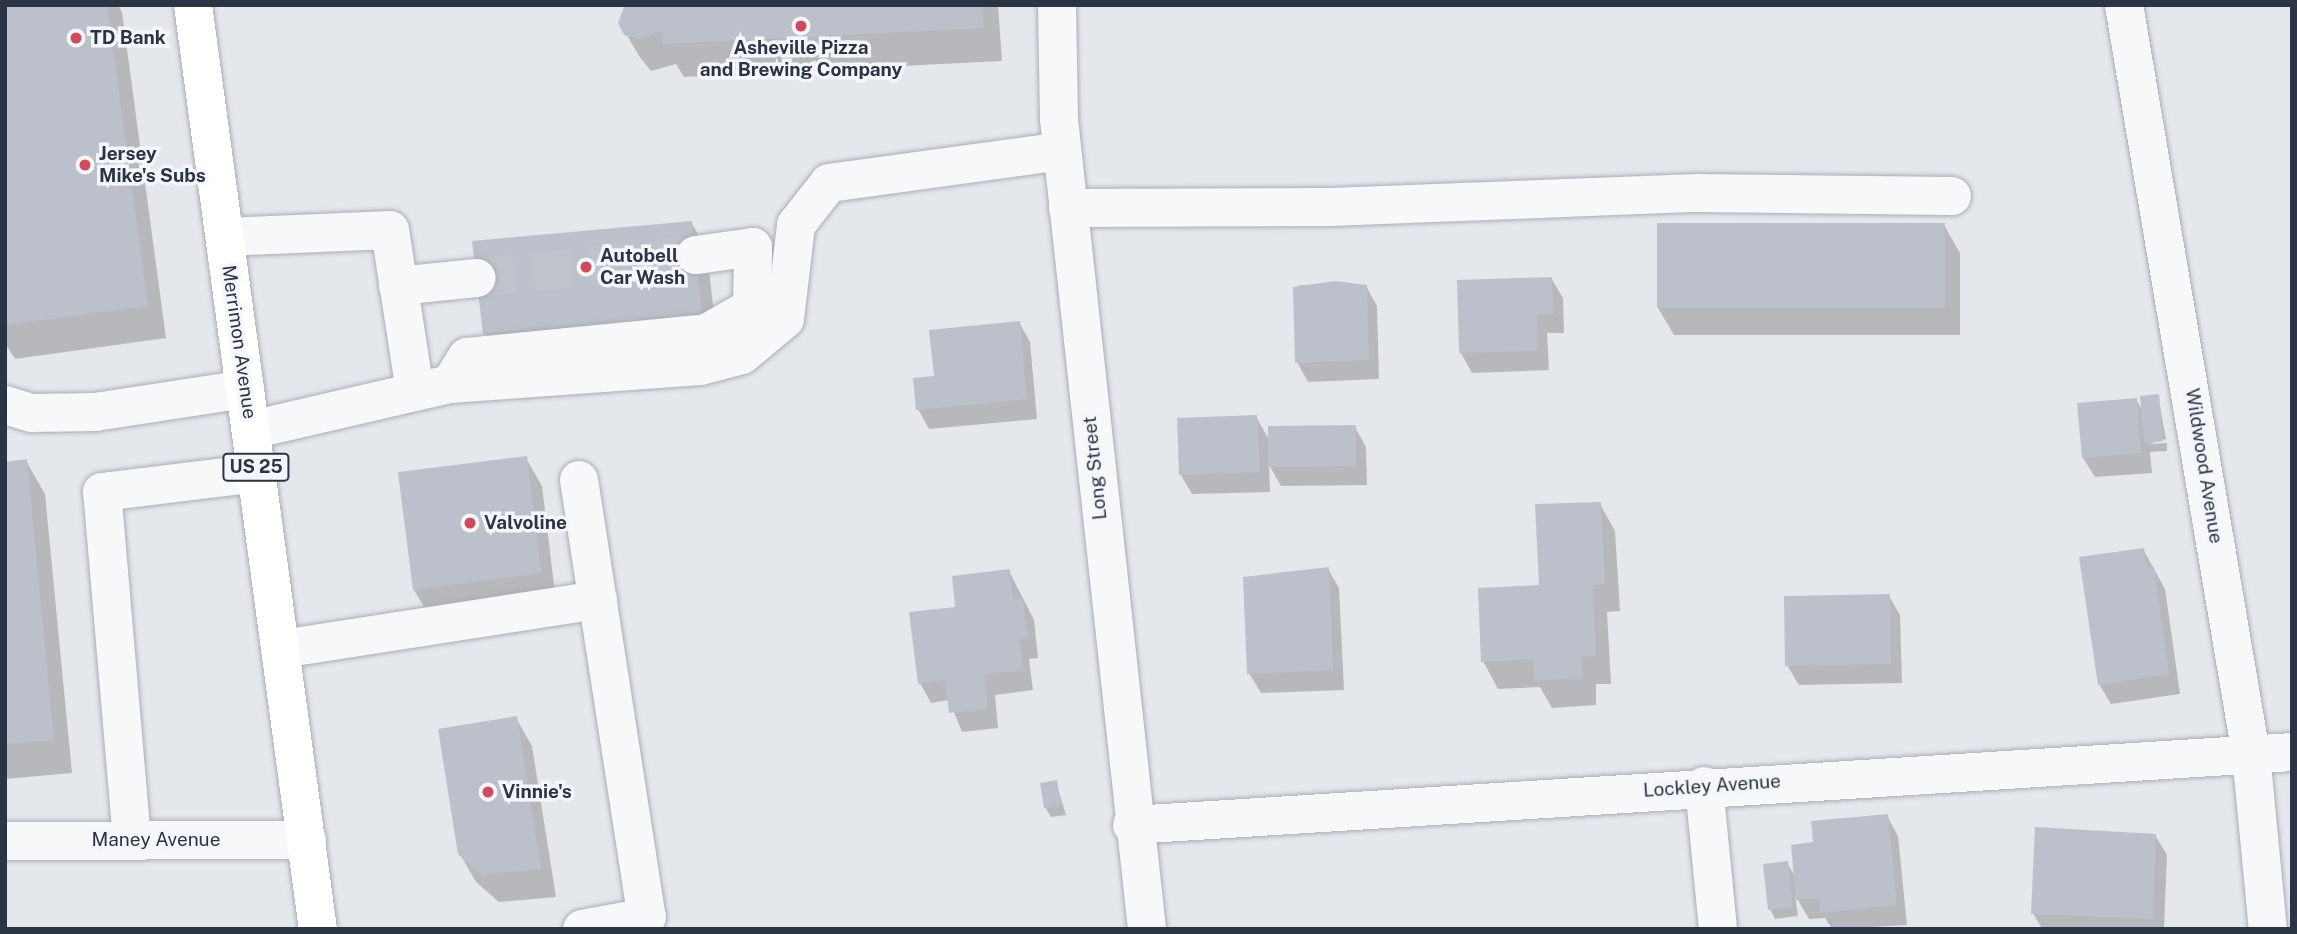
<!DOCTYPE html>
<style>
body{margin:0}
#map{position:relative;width:2297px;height:934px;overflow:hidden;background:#e4e7ec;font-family:"Public Sans",sans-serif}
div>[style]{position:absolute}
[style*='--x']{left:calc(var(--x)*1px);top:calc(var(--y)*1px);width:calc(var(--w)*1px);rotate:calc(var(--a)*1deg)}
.shadow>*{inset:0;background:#0003}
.building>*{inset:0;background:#bbc0ca}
.minor-tunnel>*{height:38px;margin-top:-19px;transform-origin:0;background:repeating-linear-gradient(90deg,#bfc3cb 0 38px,transparent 0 57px)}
.roads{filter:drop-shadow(0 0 2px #a9aeb7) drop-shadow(0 0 2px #a9aeb7)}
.minor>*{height:38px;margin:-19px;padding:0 19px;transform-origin:19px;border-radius:19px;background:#f7f8fa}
.major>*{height:38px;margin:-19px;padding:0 19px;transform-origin:19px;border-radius:19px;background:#fff}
.dots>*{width:19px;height:19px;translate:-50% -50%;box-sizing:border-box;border:4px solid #f4f6f9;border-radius:50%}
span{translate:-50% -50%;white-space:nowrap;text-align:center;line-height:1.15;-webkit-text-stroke:7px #f4f6f9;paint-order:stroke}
.shield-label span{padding:2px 5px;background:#f4f6f9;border:2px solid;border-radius:5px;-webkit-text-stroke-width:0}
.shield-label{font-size:18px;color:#2b3445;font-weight:700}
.poi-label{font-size:19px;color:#2b3445;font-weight:700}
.left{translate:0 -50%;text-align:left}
.street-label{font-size:19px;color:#2b3445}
.frame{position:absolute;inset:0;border:7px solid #2b3445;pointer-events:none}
</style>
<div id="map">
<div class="shadow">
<i style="clip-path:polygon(5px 5px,118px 5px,122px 12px,166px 338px,15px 359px,5px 343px)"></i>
<i style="clip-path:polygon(628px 5px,998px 5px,1002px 61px,684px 77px,676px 64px,651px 71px,639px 56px,620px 23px)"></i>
<i style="clip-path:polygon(691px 222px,707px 250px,717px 343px,501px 361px,485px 333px)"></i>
<i style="clip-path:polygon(1944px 225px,1960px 253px,1960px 335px,1674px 335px,1658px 308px)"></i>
<i style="clip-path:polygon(1551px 278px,1563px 298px,1564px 333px,1547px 333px,1549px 370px,1472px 373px,1461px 353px)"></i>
<i style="clip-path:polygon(1299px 285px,1366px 286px,1377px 306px,1379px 379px,1308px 382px,1297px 362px)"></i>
<i style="clip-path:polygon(1019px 322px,1030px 342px,1037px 419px,929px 429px,918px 409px)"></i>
<i style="clip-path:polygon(2158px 396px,2166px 439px,2149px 444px,2167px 443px,2167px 451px,2150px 452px,2152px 473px,2095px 477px,2083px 458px,2136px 400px,2143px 411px)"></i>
<i style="clip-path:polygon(1256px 417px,1270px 441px,1355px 427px,1366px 447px,1367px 485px,1281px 486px,1269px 465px,1270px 492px,1192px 494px,1181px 475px)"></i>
<i style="clip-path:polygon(526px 458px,542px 486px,556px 601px,430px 617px,414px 590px)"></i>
<i style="clip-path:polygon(26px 461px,45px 494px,72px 773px,5px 779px,5px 464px)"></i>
<i style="clip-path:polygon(1600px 504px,1615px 531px,1620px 611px,1607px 612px,1611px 684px,1596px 684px,1596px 705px,1552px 708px,1540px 687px,1498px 689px,1483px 661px)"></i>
<i style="clip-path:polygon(2143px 549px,2165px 589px,2180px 694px,2111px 704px,2099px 684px)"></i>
<i style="clip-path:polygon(1328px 569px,1339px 588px,1344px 690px,1261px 693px,1249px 673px)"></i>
<i style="clip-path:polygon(1009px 571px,1034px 620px,1038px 658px,1029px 659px,1033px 690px,995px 695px,998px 728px,962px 732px,949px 700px,931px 703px,920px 683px,957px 609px)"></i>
<i style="clip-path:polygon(1889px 596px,1900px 615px,1902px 683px,1799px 685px,1787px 665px)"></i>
<i style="clip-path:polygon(516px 718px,532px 746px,556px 897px,499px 902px,476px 882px,460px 854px)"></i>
<i style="clip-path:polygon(1056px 782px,1066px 815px,1051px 817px,1045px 807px)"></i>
<i style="clip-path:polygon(1887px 816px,1898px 836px,1907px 925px,1832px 929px,1825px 918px,1809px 919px,1795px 895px,1798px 916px,1775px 919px,1770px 909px,1787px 863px,1796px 878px,1815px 844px)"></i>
<i style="clip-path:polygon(2155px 835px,2167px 855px,2164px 929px,2042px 929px,2033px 913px)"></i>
</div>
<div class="building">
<i style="clip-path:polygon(5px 5px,107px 5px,148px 306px,5px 325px)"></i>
<i style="clip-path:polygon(625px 5px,982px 5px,984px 28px,663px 44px,662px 30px,640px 39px,624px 35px,618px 23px)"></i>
<i style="clip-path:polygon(692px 221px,702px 315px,483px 334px,472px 241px)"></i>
<i style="clip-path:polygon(1657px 223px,1945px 223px,1945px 308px,1657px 308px)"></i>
<i style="clip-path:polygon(1552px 277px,1554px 314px,1537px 314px,1538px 351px,1459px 353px,1457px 280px)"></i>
<i style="clip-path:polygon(1335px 281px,1367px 285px,1369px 360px,1295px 363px,1293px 287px)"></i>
<i style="clip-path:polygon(1020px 321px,1027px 399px,916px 410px,913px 378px,934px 376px,929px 330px)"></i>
<i style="clip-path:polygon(2159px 394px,2163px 441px,2144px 443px,2140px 396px)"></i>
<i style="clip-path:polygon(2137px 398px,2141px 453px,2082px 458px,2077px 403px)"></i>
<i style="clip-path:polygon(1257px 415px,1260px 472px,1179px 475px,1177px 418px)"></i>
<i style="clip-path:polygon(1356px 425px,1356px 466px,1268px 467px,1268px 426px)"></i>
<i style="clip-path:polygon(527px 456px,541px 573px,413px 590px,398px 472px)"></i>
<i style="clip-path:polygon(27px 459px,54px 740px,5px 744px,5px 462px)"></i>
<i style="clip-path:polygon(1601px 502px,1605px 584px,1593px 585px,1596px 656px,1581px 657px,1582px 678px,1534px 681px,1533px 659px,1481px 662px,1478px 588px,1539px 585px,1535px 504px)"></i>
<i style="clip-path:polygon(2144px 548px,2147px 568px,2154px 567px,2169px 674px,2098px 685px,2079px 557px)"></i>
<i style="clip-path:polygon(1329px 567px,1333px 670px,1247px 674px,1243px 577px)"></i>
<i style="clip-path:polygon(1010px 569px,1013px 599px,1023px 598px,1028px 638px,1019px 639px,1023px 670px,984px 675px,988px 709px,949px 713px,945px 680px,918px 684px,909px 612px,955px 607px,952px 576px)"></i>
<i style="clip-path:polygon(1890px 594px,1891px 664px,1785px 666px,1784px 596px)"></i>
<i style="clip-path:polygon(517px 716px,541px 869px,482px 875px,458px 854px,438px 729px)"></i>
<i style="clip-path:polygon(1057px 780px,1061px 805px,1044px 808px,1040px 783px)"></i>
<i style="clip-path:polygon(1888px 814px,1897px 905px,1820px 913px,1819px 898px,1796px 900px,1791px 845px,1813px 842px,1811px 821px)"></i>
<i style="clip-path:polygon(2035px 827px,2156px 834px,2153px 919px,2031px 914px)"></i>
<i style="clip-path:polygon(1788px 861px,1793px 907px,1768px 910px,1763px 864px)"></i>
</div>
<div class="minor-tunnel">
<i style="--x:477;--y:278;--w:220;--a:-6"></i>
</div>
<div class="roads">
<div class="minor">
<i style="--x:1057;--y:5;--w:114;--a:89"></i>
<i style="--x:1059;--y:119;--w:815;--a:83.8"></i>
<i style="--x:2124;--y:5;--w:760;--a:80.38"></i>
<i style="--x:2251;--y:754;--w:176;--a:84.5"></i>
<i style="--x:1068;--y:208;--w:262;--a:-0.2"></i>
<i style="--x:1330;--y:207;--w:368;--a:-2.2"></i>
<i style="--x:1698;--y:193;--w:254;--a:0.7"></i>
<i style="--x:225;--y:237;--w:165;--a:-2.4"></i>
<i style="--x:390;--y:230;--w:164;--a:81.2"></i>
<i style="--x:398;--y:286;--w:79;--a:-5.8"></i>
<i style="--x:450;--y:384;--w:32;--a:-58"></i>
<i style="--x:467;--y:357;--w:241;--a:-5.7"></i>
<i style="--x:707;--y:333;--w:52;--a:-30"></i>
<i style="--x:752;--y:307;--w:60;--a:-89"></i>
<i style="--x:753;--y:247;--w:58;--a:172"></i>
<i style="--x:5;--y:405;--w:28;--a:17"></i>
<i style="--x:32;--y:413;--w:63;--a:-0.9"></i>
<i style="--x:95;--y:412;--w:152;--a:-8.7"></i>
<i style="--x:251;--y:430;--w:204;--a:-13"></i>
<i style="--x:450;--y:384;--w:251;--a:-4.1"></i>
<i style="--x:700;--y:366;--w:43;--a:-14.7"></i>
<i style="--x:742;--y:355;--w:56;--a:-39.9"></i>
<i style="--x:785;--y:319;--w:95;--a:-83.3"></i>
<i style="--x:796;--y:225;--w:53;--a:-51.8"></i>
<i style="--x:829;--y:183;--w:235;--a:-7.8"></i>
<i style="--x:579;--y:480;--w:442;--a:81.2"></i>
<i style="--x:647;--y:917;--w:66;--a:169.5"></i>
<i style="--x:281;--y:649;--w:321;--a:-8.8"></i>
<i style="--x:1704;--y:786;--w:144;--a:84.4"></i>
<i style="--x:1132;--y:825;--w:1162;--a:-3.6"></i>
<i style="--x:132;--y:840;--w:349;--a:-94.9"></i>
<i style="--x:102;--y:492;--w:155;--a:-7"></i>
<i style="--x:5;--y:841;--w:302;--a:-0.2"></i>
</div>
<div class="major">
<i style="--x:193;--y:5;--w:932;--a:82.3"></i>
</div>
</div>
<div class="dots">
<i style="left:801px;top:26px;background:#d1495b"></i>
<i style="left:76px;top:38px;background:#d1495b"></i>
<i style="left:85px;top:165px;background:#d1495b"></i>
<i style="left:586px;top:267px;background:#d1495b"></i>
<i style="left:470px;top:523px;background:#d1495b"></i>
<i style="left:488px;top:792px;background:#d1495b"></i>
</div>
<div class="shield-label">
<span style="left:256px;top:467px">US 25</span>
</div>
<div class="poi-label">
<span class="left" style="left:90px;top:38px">TD Bank</span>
<span style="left:801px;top:59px">Asheville Pizza<br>and Brewing Company</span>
<span class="left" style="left:99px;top:165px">Jersey<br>Mike's Subs</span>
<span class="left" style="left:600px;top:267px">Autobell<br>Car Wash</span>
<span class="left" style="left:484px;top:523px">Valvoline</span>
<span class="left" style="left:502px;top:792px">Vinnie's</span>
</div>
<div class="street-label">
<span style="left:239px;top:342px;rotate:82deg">Merrimon Avenue</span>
<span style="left:2204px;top:466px;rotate:81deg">Wildwood Avenue</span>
<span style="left:1095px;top:468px;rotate:-96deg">Long Street</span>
<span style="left:1712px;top:786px;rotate:-4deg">Lockley Avenue</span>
<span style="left:156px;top:840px">Maney Avenue</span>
</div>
<div class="frame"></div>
</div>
